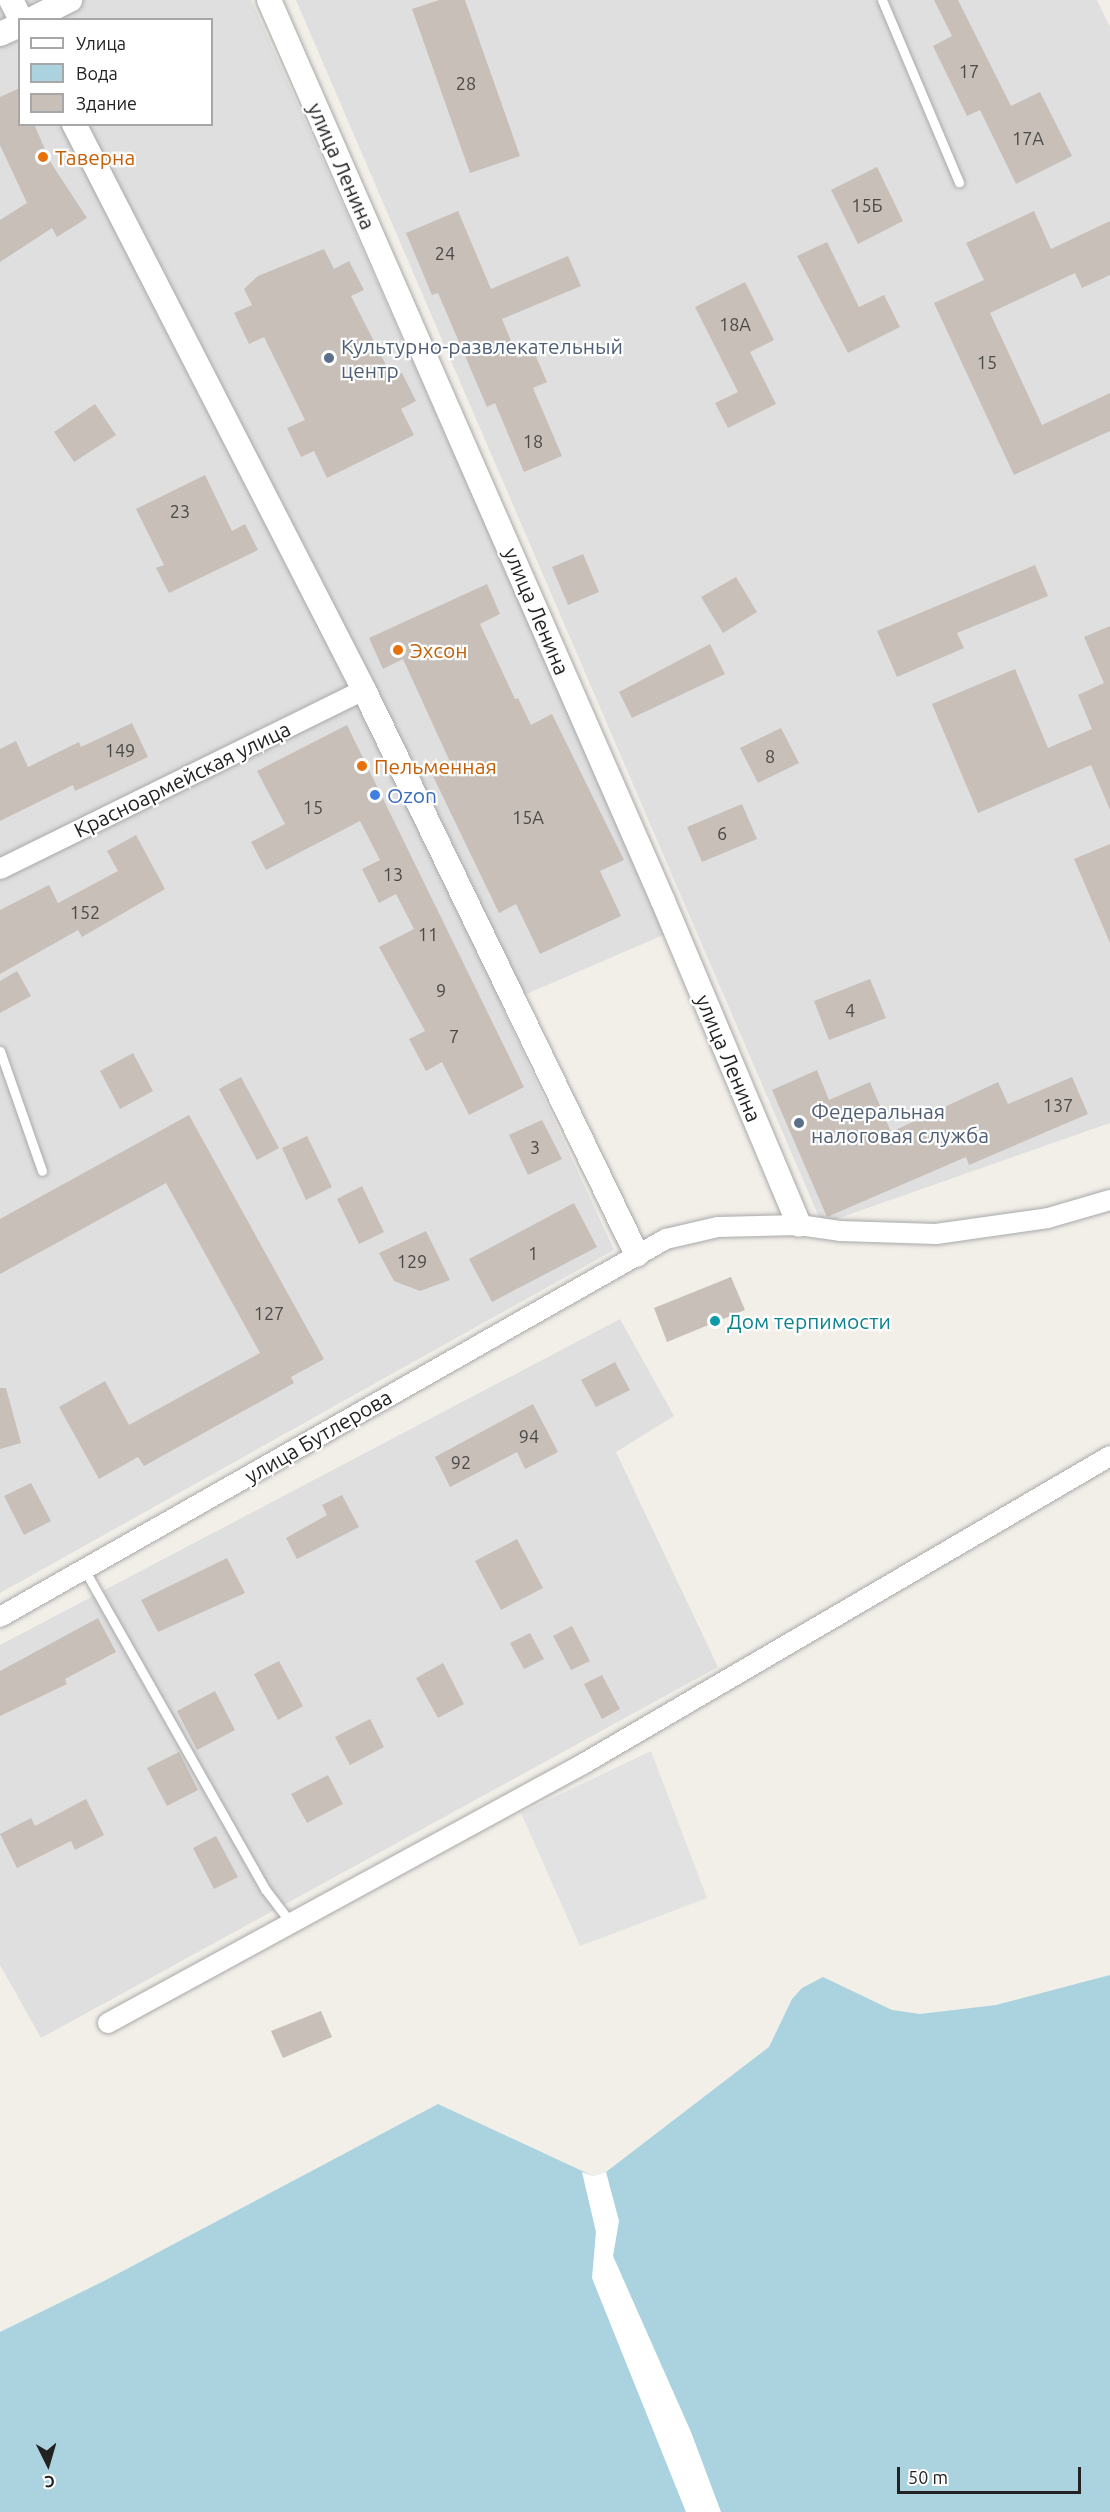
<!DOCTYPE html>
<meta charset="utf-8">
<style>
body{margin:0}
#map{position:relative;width:1110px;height:2512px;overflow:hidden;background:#f2efe9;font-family:Ubuntu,sans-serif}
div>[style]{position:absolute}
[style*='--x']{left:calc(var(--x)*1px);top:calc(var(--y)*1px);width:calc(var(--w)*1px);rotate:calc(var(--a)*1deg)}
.residential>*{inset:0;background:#e0dfdf}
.parking>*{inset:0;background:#e2e2e2}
.water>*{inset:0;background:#aad3df}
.pier>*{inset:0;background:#fff}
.building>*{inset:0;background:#c7bfb8}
.roads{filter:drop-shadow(0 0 2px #a9a9a9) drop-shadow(0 0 2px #a9a9a9)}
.service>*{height:9px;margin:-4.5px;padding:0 4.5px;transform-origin:4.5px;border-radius:4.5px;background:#fff}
.minor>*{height:20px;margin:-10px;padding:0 10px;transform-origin:10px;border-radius:10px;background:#fff}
.tertiary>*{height:24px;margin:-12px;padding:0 12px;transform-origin:12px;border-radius:12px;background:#fff}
.dots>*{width:16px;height:16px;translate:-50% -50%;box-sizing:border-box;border:3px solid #fff;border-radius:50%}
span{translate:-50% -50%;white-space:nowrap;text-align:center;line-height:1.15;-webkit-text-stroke:4.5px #fff;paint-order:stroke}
.number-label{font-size:18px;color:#4b4948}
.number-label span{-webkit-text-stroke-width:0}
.food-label{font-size:21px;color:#c56008}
.left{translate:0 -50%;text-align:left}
.street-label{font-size:21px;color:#222}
.service-label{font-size:21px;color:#4e5e75}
.shop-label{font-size:21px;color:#366cbe}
.culture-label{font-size:21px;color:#0d838f}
.legend{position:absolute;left:18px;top:18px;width:195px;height:108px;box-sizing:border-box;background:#fff;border:2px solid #a7a7a7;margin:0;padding:8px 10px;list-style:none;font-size:18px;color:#222}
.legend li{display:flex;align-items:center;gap:12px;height:30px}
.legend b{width:30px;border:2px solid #a7a7a7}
.north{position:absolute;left:18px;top:2434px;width:60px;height:60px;-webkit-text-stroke:4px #fff;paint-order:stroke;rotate:175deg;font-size:16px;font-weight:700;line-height:24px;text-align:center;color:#222}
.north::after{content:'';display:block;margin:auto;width:21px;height:27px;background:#222;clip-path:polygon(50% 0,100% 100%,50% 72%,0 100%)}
.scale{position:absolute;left:897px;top:2467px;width:184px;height:27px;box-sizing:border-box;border:3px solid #222;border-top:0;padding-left:8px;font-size:18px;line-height:21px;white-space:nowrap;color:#222;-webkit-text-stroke:4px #fff;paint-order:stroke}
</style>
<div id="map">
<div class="residential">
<i style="clip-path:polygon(evenodd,0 0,251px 0,668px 933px,501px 1005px,614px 1250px,0 1593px,0 0,20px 20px,212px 20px,212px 124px,20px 124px,20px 20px)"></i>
<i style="clip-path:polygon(296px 0,1097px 0,1110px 27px,1110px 1123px,822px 1224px)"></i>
<i style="clip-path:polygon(620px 1319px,674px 1416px,616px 1452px,718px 1667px,41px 2038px,0 1965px,0 1645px)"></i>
</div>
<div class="parking">
<i style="clip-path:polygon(651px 1751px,707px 1898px,580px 1946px,521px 1813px)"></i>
</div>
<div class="water">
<i style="clip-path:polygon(1110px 1975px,1110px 2512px,0 2512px,0 2332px,104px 2281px,438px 2104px,593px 2176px,606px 2172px,769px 2047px,792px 1999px,802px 1988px,823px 1977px,892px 2010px,920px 2014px,996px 2005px)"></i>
</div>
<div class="pier">
<i style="clip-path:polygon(582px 2172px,593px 2176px,606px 2172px,619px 2221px,613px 2256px,691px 2432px,721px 2512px,686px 2512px,592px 2278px,596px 2232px)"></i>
</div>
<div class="building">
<i style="clip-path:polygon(439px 0,465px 0,520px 156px,470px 173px,412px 9px)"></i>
<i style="clip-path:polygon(934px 0,958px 0,1011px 106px,1040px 92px,1072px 156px,1016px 184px,980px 110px,967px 116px,933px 46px,952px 36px)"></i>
<i style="clip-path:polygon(20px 88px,20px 124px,34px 124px,51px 163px,87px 218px,57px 237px,52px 228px,0 262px,0 220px,27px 203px,0 145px,0 97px)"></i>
<i style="clip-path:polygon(877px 167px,903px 221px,858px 244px,831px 190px)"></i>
<i style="clip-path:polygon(458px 211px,491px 289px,568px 256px,581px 286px,502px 319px,518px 358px,534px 352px,547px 382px,533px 388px,562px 456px,524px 472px,495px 403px,487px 407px,438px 293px,432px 295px,406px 233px)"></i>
<i style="clip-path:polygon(1034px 211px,1051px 249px,1110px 221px,1110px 275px,1082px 288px,1075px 273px,990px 313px,1042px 425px,1110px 393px,1110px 431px,1014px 475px,934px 303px,984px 280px,966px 243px)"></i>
<i style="clip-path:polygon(827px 242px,859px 307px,884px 295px,900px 327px,848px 353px,797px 256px)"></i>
<i style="clip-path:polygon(324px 249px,334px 269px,349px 261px,364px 290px,351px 296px,392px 377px,402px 373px,416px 401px,401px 409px,414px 435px,327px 478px,314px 451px,301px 457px,287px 428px,305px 420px,264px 337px,249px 344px,234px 313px,252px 305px,244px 289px,258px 276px)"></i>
<i style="clip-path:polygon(745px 282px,774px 340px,750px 352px,776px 404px,728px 428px,715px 403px,738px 392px,695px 307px)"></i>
<i style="clip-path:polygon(95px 404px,116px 435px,74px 462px,54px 432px)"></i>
<i style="clip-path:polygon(205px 475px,232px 531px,245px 524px,258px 550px,169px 593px,156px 568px,164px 565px,136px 509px)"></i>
<i style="clip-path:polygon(583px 554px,599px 592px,568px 605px,552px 567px)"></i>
<i style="clip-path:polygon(1035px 565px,1048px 596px,957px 633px,964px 648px,897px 677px,877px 631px)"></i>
<i style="clip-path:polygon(736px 577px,757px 612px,723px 633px,701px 597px)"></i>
<i style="clip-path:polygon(487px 584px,500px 614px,480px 624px,515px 699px,518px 698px,531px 725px,552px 714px,624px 860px,600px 871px,621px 916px,540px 954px,516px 904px,499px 913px,432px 774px,451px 764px,403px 659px,383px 669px,369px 638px)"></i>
<i style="clip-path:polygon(1110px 626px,1110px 810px,1091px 765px,978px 813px,932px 704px,1015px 669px,1048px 748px,1092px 729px,1078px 695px,1104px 683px,1084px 637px)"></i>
<i style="clip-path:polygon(710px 644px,725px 674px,632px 718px,619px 692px)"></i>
<i style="clip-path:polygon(132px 723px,148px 757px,75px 791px,73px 785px,0 821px,0 749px,16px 741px,28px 767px,79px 742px,81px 747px)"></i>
<i style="clip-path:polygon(347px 725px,524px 1087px,469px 1115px,442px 1062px,426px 1071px,409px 1039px,425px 1031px,379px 947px,414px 929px,396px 894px,379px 903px,362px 869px,380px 860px,360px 821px,266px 870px,251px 842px,285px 824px,257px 771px)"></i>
<i style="clip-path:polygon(781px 728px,799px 763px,758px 783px,740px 748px)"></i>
<i style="clip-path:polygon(742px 804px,757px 839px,702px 862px,687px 827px)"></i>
<i style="clip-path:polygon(136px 835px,165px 889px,82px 937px,78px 930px,0 974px,0 910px,49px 885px,58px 903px,118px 871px,107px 851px)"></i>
<i style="clip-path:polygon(1110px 844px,1110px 943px,1074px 859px)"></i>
<i style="clip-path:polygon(17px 971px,31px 996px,0 1013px,0 981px)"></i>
<i style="clip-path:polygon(870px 979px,886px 1018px,829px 1040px,814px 1001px)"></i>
<i style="clip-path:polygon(133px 1053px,153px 1091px,120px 1109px,100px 1071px)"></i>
<i style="clip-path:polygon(817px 1070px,829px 1100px,870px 1082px,891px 1132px,998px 1082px,1008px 1104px,1072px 1077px,1088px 1114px,969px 1165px,966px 1157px,827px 1217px,772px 1090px)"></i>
<i style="clip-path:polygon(241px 1077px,279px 1148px,257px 1160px,219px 1089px)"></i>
<i style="clip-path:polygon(189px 1115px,324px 1359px,291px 1377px,294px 1383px,144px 1466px,138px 1457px,99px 1479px,59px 1407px,105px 1381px,129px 1425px,260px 1353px,166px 1183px,0 1274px,0 1219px)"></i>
<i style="clip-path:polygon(542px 1120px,562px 1159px,528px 1175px,509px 1135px)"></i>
<i style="clip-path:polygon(307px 1136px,332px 1187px,306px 1200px,282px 1148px)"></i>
<i style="clip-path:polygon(362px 1186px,384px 1232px,359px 1244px,337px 1199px)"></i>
<i style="clip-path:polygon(574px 1203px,597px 1247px,492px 1302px,469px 1259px)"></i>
<i style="clip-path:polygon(426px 1231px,450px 1280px,420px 1291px,394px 1281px,379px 1253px)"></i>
<i style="clip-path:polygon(731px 1277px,745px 1310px,667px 1342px,654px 1308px)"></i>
<i style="clip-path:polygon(615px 1362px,630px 1390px,596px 1407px,581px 1380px)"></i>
<i style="clip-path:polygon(0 1388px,6px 1388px,21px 1443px,0 1449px)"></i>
<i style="clip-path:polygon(533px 1404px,558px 1452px,525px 1469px,517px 1452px,450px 1487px,435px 1457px)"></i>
<i style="clip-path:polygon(31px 1483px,51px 1521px,24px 1535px,4px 1496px)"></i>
<i style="clip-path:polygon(342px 1495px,359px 1527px,297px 1559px,286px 1538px,327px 1515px,322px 1505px)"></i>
<i style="clip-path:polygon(517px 1539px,543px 1588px,501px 1610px,475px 1561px)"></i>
<i style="clip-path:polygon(227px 1558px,245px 1593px,158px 1632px,141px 1600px)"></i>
<i style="clip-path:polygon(98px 1618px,116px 1652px,65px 1679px,67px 1684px,0 1716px,0 1671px)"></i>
<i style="clip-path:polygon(572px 1626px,590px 1661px,571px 1670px,553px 1636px)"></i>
<i style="clip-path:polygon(530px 1633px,544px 1659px,524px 1669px,510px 1643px)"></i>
<i style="clip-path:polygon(279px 1661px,303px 1706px,278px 1720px,254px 1674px)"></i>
<i style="clip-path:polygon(443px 1663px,464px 1704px,438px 1718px,416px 1678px)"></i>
<i style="clip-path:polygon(602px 1675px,620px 1709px,602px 1719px,584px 1684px)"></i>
<i style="clip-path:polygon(215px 1691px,235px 1730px,197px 1750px,177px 1711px)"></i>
<i style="clip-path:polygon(370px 1719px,384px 1747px,350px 1765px,335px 1737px)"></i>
<i style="clip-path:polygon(179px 1752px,198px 1790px,167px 1806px,147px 1768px)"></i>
<i style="clip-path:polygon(328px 1775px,343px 1804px,307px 1823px,291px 1794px)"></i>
<i style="clip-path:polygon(86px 1799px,104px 1835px,75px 1850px,71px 1841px,17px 1868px,0 1834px,31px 1818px,35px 1826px)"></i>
<i style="clip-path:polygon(216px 1836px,238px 1877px,214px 1889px,193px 1848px)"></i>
<i style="clip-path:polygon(321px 2011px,332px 2037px,283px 2058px,271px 2031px)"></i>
</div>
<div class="roads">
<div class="service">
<i style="--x:882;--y:0;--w:198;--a:67.1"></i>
<i style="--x:0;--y:1051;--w:127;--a:70.7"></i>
<i style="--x:84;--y:1569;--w:368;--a:60.5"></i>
<i style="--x:265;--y:1889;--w:43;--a:52.6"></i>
</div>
<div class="minor">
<i style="--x:0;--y:869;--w:406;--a:-26.2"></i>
<i style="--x:0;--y:1617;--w:766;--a:-29.58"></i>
<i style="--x:666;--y:1239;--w:53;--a:-13"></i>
<i style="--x:718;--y:1227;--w:81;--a:-1.4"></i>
<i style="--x:799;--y:1225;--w:41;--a:8.3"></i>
<i style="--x:840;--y:1231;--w:96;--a:1.8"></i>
<i style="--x:936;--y:1234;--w:113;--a:-8.1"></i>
<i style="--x:1048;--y:1218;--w:65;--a:-16.2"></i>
<i style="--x:108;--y:2023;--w:541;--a:-28.6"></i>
<i style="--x:583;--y:1764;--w:610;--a:-30.3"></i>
</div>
<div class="tertiary">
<i style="--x:11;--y:0;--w:22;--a:63"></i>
<i style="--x:269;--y:0;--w:983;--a:66.38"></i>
<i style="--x:663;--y:901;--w:351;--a:67.2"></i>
<i style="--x:30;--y:20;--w:45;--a:-26.6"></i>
<i style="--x:0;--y:34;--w:22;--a:-24"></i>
<i style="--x:74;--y:124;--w:636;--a:62.87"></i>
<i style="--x:364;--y:690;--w:627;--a:64.21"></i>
</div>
</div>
<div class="dots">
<i style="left:43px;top:157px;background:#e8710a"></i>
<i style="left:329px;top:358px;background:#5c6f8a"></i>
<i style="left:398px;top:650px;background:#e8710a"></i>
<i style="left:362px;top:766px;background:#e8710a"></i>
<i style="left:375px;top:795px;background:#3f7fe0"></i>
<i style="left:799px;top:1123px;background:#5c6f8a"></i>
<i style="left:715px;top:1321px;background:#0f9aa8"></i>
</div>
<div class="number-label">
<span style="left:969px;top:71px">17</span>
<span style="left:466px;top:83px">28</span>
<span style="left:1028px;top:138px">17А</span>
<span style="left:867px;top:205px">15Б</span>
<span style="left:445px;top:253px">24</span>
<span style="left:735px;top:324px">18А</span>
<span style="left:987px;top:362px">15</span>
<span style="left:533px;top:441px">18</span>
<span style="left:180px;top:511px">23</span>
<span style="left:120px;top:750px">149</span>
<span style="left:770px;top:756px">8</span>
<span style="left:313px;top:807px">15</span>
<span style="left:528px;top:817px">15А</span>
<span style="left:722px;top:833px">6</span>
<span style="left:393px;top:874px">13</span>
<span style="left:85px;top:912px">152</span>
<span style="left:428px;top:934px">11</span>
<span style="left:441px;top:990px">9</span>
<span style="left:850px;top:1010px">4</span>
<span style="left:454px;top:1036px">7</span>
<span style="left:1058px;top:1105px">137</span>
<span style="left:535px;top:1147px">3</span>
<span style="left:533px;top:1253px">1</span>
<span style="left:412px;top:1261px">129</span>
<span style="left:269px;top:1313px">127</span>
<span style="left:529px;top:1436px">94</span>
<span style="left:461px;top:1462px">92</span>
</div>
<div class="food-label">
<span class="left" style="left:55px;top:157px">Таверна</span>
<span class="left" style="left:410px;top:650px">Эхсон</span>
<span class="left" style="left:374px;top:766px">Пельменная</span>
</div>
<div class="street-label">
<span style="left:342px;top:166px;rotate:66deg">улица Ленина</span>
<span style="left:537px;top:611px;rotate:67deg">улица Ленина</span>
<span style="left:182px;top:779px;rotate:-26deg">Красноармейская улица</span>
<span style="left:729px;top:1058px;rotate:67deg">улица Ленина</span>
<span style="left:318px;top:1436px;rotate:-30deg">улица Бутлерова</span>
</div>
<div class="service-label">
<span class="left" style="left:341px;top:358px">Культурно-развлекательный<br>центр</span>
<span class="left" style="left:811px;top:1123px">Федеральная<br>налоговая служба</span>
</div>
<div class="shop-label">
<span class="left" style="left:387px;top:795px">Ozon</span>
</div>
<div class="culture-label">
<span class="left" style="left:727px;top:1321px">Дом терпимости</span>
</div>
<ul class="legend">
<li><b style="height:8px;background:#fff"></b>Улица</li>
<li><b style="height:16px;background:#aad3df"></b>Вода</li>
<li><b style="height:16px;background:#c7bfb8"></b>Здание</li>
</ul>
<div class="north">С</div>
<div class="scale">50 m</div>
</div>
